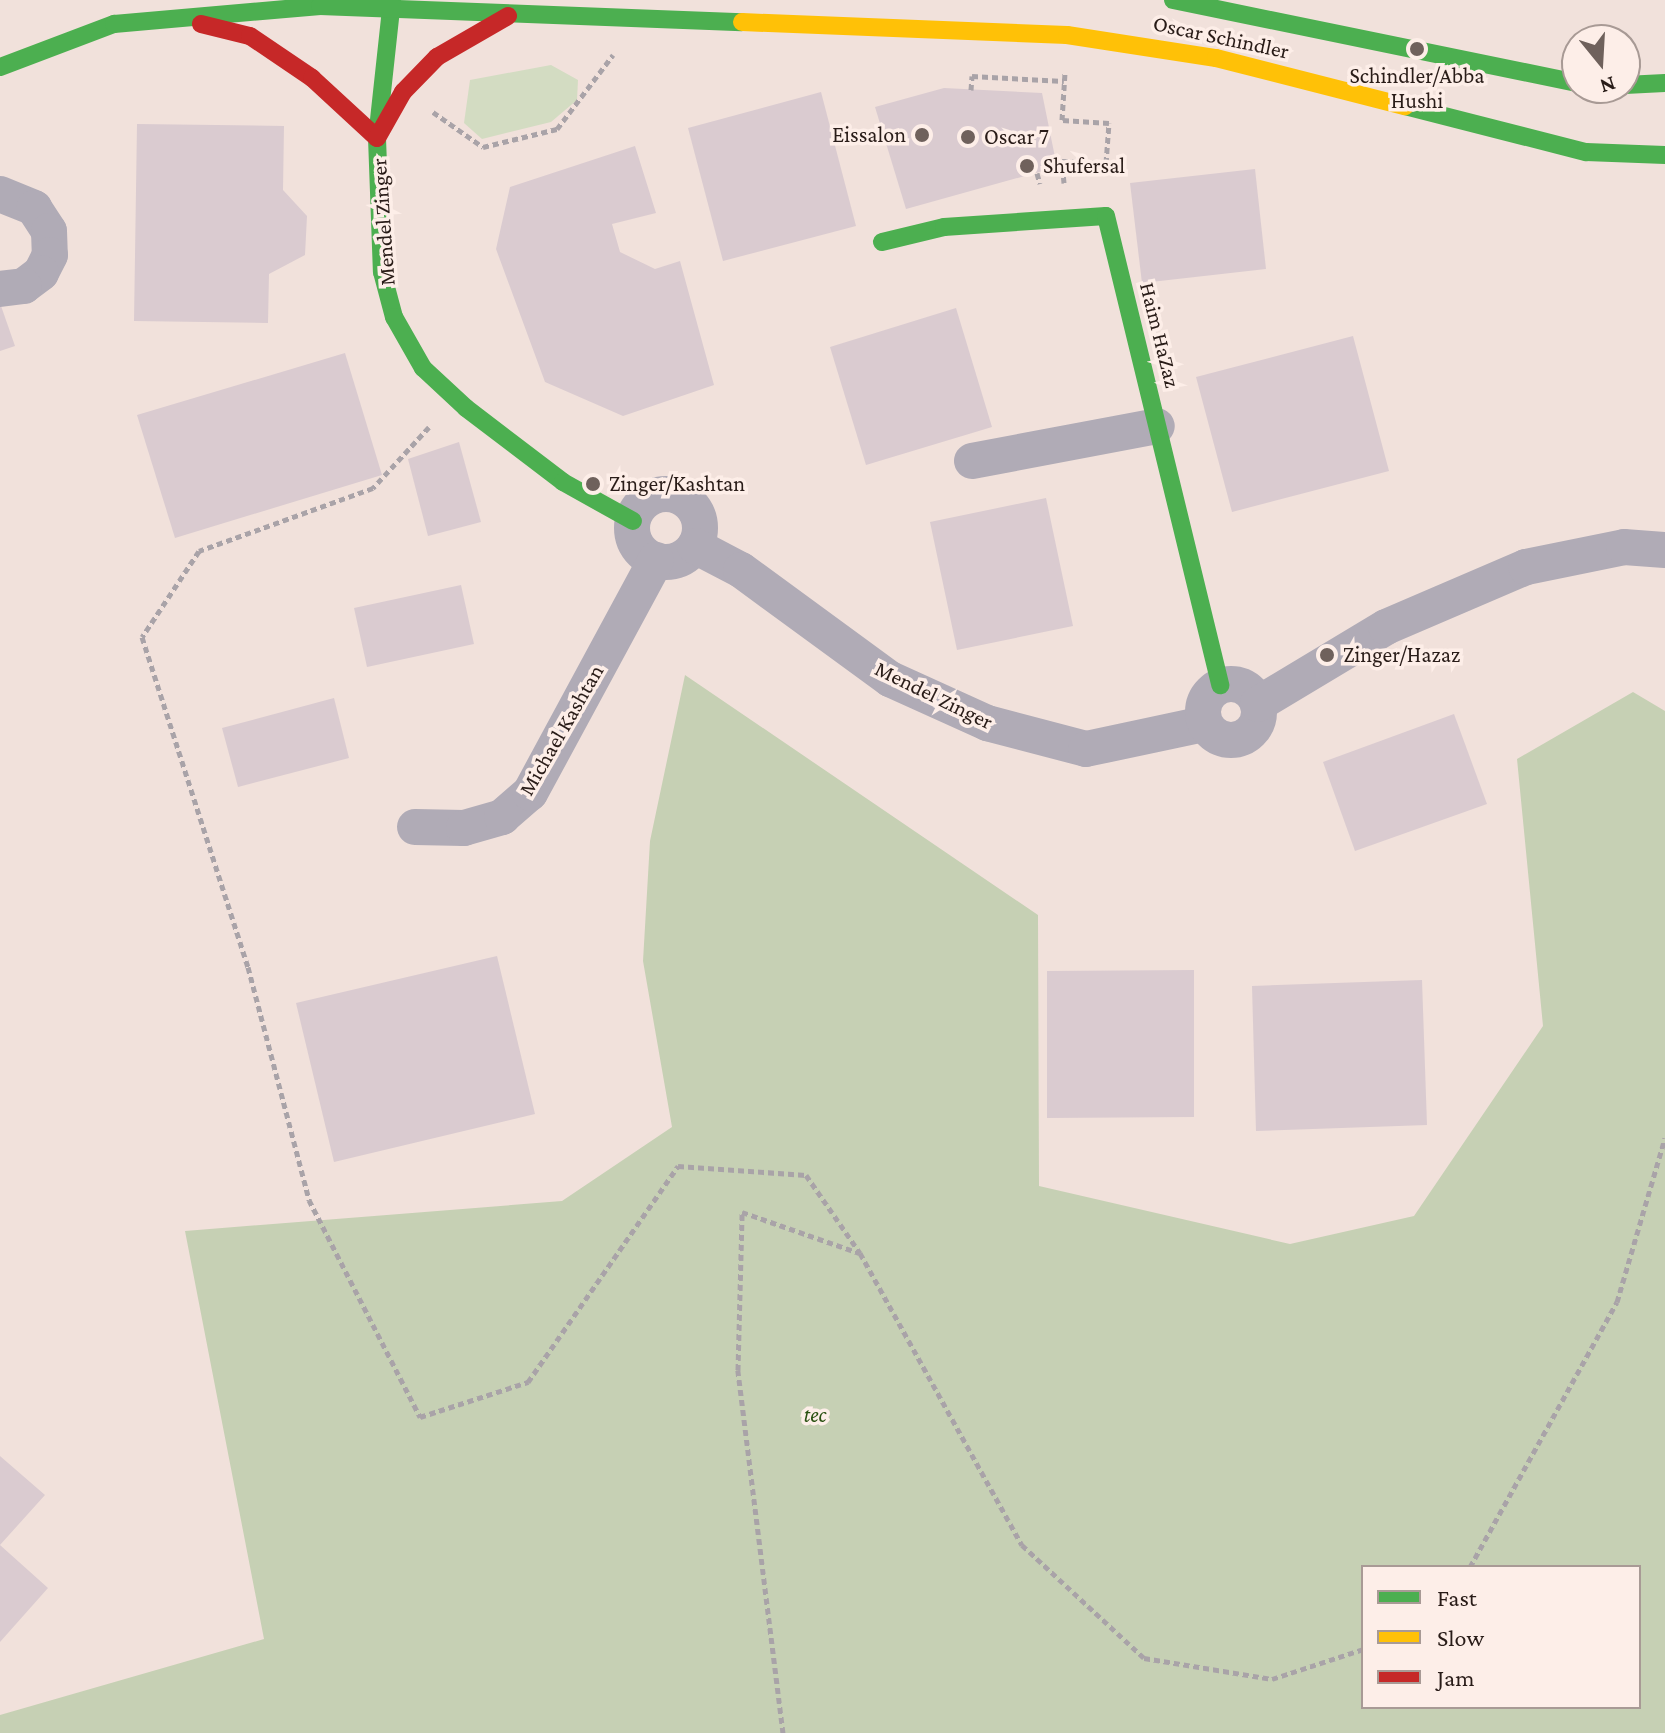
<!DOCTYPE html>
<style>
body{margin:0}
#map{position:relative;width:1665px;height:1733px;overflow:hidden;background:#f1e1db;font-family:"Crimson Pro",serif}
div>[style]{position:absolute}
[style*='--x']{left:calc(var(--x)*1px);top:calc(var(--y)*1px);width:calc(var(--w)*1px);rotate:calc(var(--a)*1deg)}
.green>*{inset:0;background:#d3dcc2}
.forest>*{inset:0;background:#c6d0b4}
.building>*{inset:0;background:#dacbd0}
.path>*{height:5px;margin-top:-2.5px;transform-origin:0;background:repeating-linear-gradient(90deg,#a9a3a8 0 6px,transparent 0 10px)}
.street>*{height:36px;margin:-18px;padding:0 18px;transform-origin:18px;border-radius:18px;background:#b0abb6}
.street>.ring{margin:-18px;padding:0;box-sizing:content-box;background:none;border:36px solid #b0abb6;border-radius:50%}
.fast>*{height:18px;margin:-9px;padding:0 9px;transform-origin:9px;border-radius:9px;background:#4caf50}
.slow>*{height:18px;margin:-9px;padding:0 9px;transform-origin:9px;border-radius:9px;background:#ffc107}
.jam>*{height:18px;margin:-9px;padding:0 9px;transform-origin:9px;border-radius:9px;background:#c62828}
.dots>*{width:22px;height:22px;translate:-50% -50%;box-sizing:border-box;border:4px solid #fdeee8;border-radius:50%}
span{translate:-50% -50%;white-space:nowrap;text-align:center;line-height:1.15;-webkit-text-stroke:7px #fdeee8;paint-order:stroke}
.street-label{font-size:22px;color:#291c18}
.poi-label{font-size:22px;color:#291c18}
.right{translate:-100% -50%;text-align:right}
.left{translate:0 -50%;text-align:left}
.park-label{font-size:22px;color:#2a5111;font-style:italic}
.legend{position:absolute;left:1361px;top:1565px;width:280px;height:144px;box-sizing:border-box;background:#fdeee8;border:2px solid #a89a95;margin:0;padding:10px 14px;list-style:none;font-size:24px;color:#291c18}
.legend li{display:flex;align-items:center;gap:16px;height:40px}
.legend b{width:40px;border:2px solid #a89a95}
.north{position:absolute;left:1561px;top:24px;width:80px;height:80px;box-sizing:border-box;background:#fdeee8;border:2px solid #a89a95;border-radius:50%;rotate:162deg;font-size:22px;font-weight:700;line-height:32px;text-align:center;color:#291c18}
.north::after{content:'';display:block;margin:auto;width:28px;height:36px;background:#6f615c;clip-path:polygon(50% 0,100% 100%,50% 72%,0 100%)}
</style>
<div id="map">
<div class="green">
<i style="clip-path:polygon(551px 65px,578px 80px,577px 100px,551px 122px,482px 139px,464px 123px,470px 80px)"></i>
</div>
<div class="forest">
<i style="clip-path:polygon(evenodd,685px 675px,1038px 915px,1039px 1186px,1290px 1244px,1414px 1216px,1543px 1026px,1517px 759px,1633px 692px,1665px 711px,1665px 1733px,0 1733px,0 1715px,264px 1639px,185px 1231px,562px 1201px,672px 1127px,643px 961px,650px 841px,685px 675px,1363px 1567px,1639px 1567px,1639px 1707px,1363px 1707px,1363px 1567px)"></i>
</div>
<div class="building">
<i style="clip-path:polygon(944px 88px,1042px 93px,1057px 167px,906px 209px,875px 107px)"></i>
<i style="clip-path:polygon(821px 92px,856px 226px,723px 261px,688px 128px)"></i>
<i style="clip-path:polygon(137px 124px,284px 126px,283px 190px,307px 216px,305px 255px,269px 274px,268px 323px,134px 321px)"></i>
<i style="clip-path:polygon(635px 146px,656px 213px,612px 224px,620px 252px,655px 269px,680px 261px,714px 385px,623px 416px,545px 382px,496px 249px,510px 187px)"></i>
<i style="clip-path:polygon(1255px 169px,1266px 269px,1142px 283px,1130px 183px)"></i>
<i style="clip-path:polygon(0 303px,15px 346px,0 351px)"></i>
<i style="clip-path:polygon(956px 308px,992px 427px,866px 465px,830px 347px)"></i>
<i style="clip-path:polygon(1353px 336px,1389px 471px,1232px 512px,1196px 377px)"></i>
<i style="clip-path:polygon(345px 353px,382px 475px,175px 538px,137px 415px)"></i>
<i style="clip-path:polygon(459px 442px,481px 522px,428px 536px,408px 459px)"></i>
<i style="clip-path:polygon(1046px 498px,1073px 626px,957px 650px,930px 522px)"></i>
<i style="clip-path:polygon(461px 585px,474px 644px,367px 667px,354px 608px)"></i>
<i style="clip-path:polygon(334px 698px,349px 758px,238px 787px,222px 728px)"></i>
<i style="clip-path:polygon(1454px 714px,1487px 804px,1355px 851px,1323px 762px)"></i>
<i style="clip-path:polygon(497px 956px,535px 1114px,334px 1162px,296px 1003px)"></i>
<i style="clip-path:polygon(1194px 970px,1194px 1117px,1047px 1118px,1047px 971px)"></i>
<i style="clip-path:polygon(1422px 980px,1427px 1125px,1256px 1131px,1252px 986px)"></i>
<i style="clip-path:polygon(0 1456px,45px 1495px,0 1545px,48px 1588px,0 1642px)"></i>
</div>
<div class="path">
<i style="--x:971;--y:90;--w:14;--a:-86"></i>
<i style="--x:972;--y:76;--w:92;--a:3.1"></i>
<i style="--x:433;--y:112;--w:61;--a:35"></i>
<i style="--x:483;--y:147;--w:76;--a:-13.7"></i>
<i style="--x:557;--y:129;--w:93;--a:-52.9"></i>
<i style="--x:1037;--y:173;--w:11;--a:75"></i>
<i style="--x:1064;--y:183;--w:22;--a:-95"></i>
<i style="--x:1062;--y:161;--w:44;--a:2.6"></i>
<i style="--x:1106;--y:163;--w:40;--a:-85.7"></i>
<i style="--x:1109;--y:123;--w:47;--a:-176.3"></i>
<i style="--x:1062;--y:120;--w:48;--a:-86.4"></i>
<i style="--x:429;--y:427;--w:83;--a:132.6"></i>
<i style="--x:373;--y:488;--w:185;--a:160.1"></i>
<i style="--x:199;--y:551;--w:103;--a:123.5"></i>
<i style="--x:142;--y:637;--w:347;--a:72.2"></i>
<i style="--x:248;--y:967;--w:241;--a:75.3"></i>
<i style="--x:309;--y:1200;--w:244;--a:62.9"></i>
<i style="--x:420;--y:1417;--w:114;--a:-18"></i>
<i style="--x:528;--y:1382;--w:263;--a:-55.2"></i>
<i style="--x:678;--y:1166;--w:128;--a:4"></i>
<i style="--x:806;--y:1175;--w:95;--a:55.3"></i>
<i style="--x:860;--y:1253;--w:334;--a:61"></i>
<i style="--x:1022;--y:1545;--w:166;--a:42.8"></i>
<i style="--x:1144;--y:1658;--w:130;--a:9.3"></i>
<i style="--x:1272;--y:1679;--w:96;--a:-18.2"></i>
<i style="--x:1470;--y:1567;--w:303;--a:-61"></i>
<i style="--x:1617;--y:1302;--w:171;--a:-73.7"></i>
<i style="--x:783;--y:1733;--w:366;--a:-97.1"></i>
<i style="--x:738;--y:1370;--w:158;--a:-88.5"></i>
<i style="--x:742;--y:1212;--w:124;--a:19.3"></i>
</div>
<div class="street">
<i style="--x:0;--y:194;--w:37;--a:22"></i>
<i style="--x:34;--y:208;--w:27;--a:57"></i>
<i style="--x:49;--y:231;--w:24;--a:88"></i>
<i style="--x:50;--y:255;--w:20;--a:117"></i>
<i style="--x:41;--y:273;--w:21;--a:143"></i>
<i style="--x:24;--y:286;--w:24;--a:173"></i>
<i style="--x:972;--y:461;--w:188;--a:-10.7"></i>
<i class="ring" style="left:632px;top:494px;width:32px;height:32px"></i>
<i style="--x:695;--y:546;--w:52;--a:27.6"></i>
<i style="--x:741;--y:570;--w:185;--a:36.2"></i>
<i style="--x:890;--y:679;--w:107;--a:24.4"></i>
<i style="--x:987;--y:723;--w:102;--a:14.7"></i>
<i style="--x:1086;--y:749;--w:121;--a:-12"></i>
<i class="ring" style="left:1203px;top:684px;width:20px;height:20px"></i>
<i style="--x:1258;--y:704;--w:149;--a:-31"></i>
<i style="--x:1386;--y:627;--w:152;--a:-23.2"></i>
<i style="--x:1526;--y:567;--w:100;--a:-11.5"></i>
<i style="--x:1624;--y:547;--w:41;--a:4.2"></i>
<i style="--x:415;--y:827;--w:49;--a:1.2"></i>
<i style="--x:464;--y:828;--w:40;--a:-16"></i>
<i style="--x:502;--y:817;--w:37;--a:-41"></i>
<i style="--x:530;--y:793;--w:265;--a:-61.6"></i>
</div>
<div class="fast">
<i style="--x:392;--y:0;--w:139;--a:96.2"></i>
<i style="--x:377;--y:138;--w:134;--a:87.9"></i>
<i style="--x:382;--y:272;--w:47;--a:75.1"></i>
<i style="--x:394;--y:317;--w:59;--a:60.4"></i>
<i style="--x:423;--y:368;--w:59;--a:42.9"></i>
<i style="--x:466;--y:408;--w:122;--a:37.3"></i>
<i style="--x:563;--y:482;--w:80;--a:29.1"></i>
<i style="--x:1173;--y:0;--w:412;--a:11.6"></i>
<i style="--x:0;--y:67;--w:122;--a:-20.7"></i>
<i style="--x:114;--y:24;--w:207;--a:-5"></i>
<i style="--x:320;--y:6;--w:422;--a:2.2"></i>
<i style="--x:1625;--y:85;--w:40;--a:-2.9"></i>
<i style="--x:1405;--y:106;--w:187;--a:14.3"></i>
<i style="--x:1586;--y:152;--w:79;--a:2.2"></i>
<i style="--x:882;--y:242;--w:64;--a:-13.6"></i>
<i style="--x:944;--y:227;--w:162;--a:-3.9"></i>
<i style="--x:1106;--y:216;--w:483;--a:76.3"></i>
</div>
<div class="slow">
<i style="--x:742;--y:22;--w:325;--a:2.3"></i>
<i style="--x:1067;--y:35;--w:151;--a:8.8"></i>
<i style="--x:1216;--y:58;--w:195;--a:14.3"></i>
</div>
<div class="jam">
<i style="--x:201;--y:24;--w:50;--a:13.8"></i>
<i style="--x:250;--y:36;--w:75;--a:34.1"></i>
<i style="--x:312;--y:78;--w:88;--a:42.7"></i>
<i style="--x:377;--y:138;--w:53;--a:-60.5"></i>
<i style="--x:403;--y:92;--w:49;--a:-45.8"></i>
<i style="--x:437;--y:57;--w:82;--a:-30"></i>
</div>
<div class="dots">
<i style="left:1417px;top:49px;background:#6f615c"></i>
<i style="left:922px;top:135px;background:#6f615c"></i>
<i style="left:968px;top:137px;background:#6f615c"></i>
<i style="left:1027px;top:166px;background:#6f615c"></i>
<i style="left:593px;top:484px;background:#6f615c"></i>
<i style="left:1327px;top:655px;background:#6f615c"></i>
</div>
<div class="street-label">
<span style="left:1221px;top:37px;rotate:12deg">Oscar Schindler</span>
<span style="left:383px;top:222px;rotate:-94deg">Mendel Zinger</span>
<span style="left:1160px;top:335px;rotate:76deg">Haim HaZaz</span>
<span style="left:934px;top:695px;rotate:26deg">Mendel Zinger</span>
<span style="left:561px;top:730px;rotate:-60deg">Michael Kashtan</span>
</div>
<div class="poi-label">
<span style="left:1417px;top:88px">Schindler/Abba<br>Hushi</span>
<span class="right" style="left:906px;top:135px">Eissalon</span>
<span class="left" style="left:984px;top:137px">Oscar 7</span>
<span class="left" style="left:1043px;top:166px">Shufersal</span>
<span class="left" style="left:609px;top:484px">Zinger/Kashtan</span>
<span class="left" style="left:1343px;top:655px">Zinger/Hazaz</span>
</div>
<div class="park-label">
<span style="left:815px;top:1415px">tec</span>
</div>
<ul class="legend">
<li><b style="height:10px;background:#4caf50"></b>Fast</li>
<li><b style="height:10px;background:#ffc107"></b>Slow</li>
<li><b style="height:10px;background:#c62828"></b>Jam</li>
</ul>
<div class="north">N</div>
</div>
